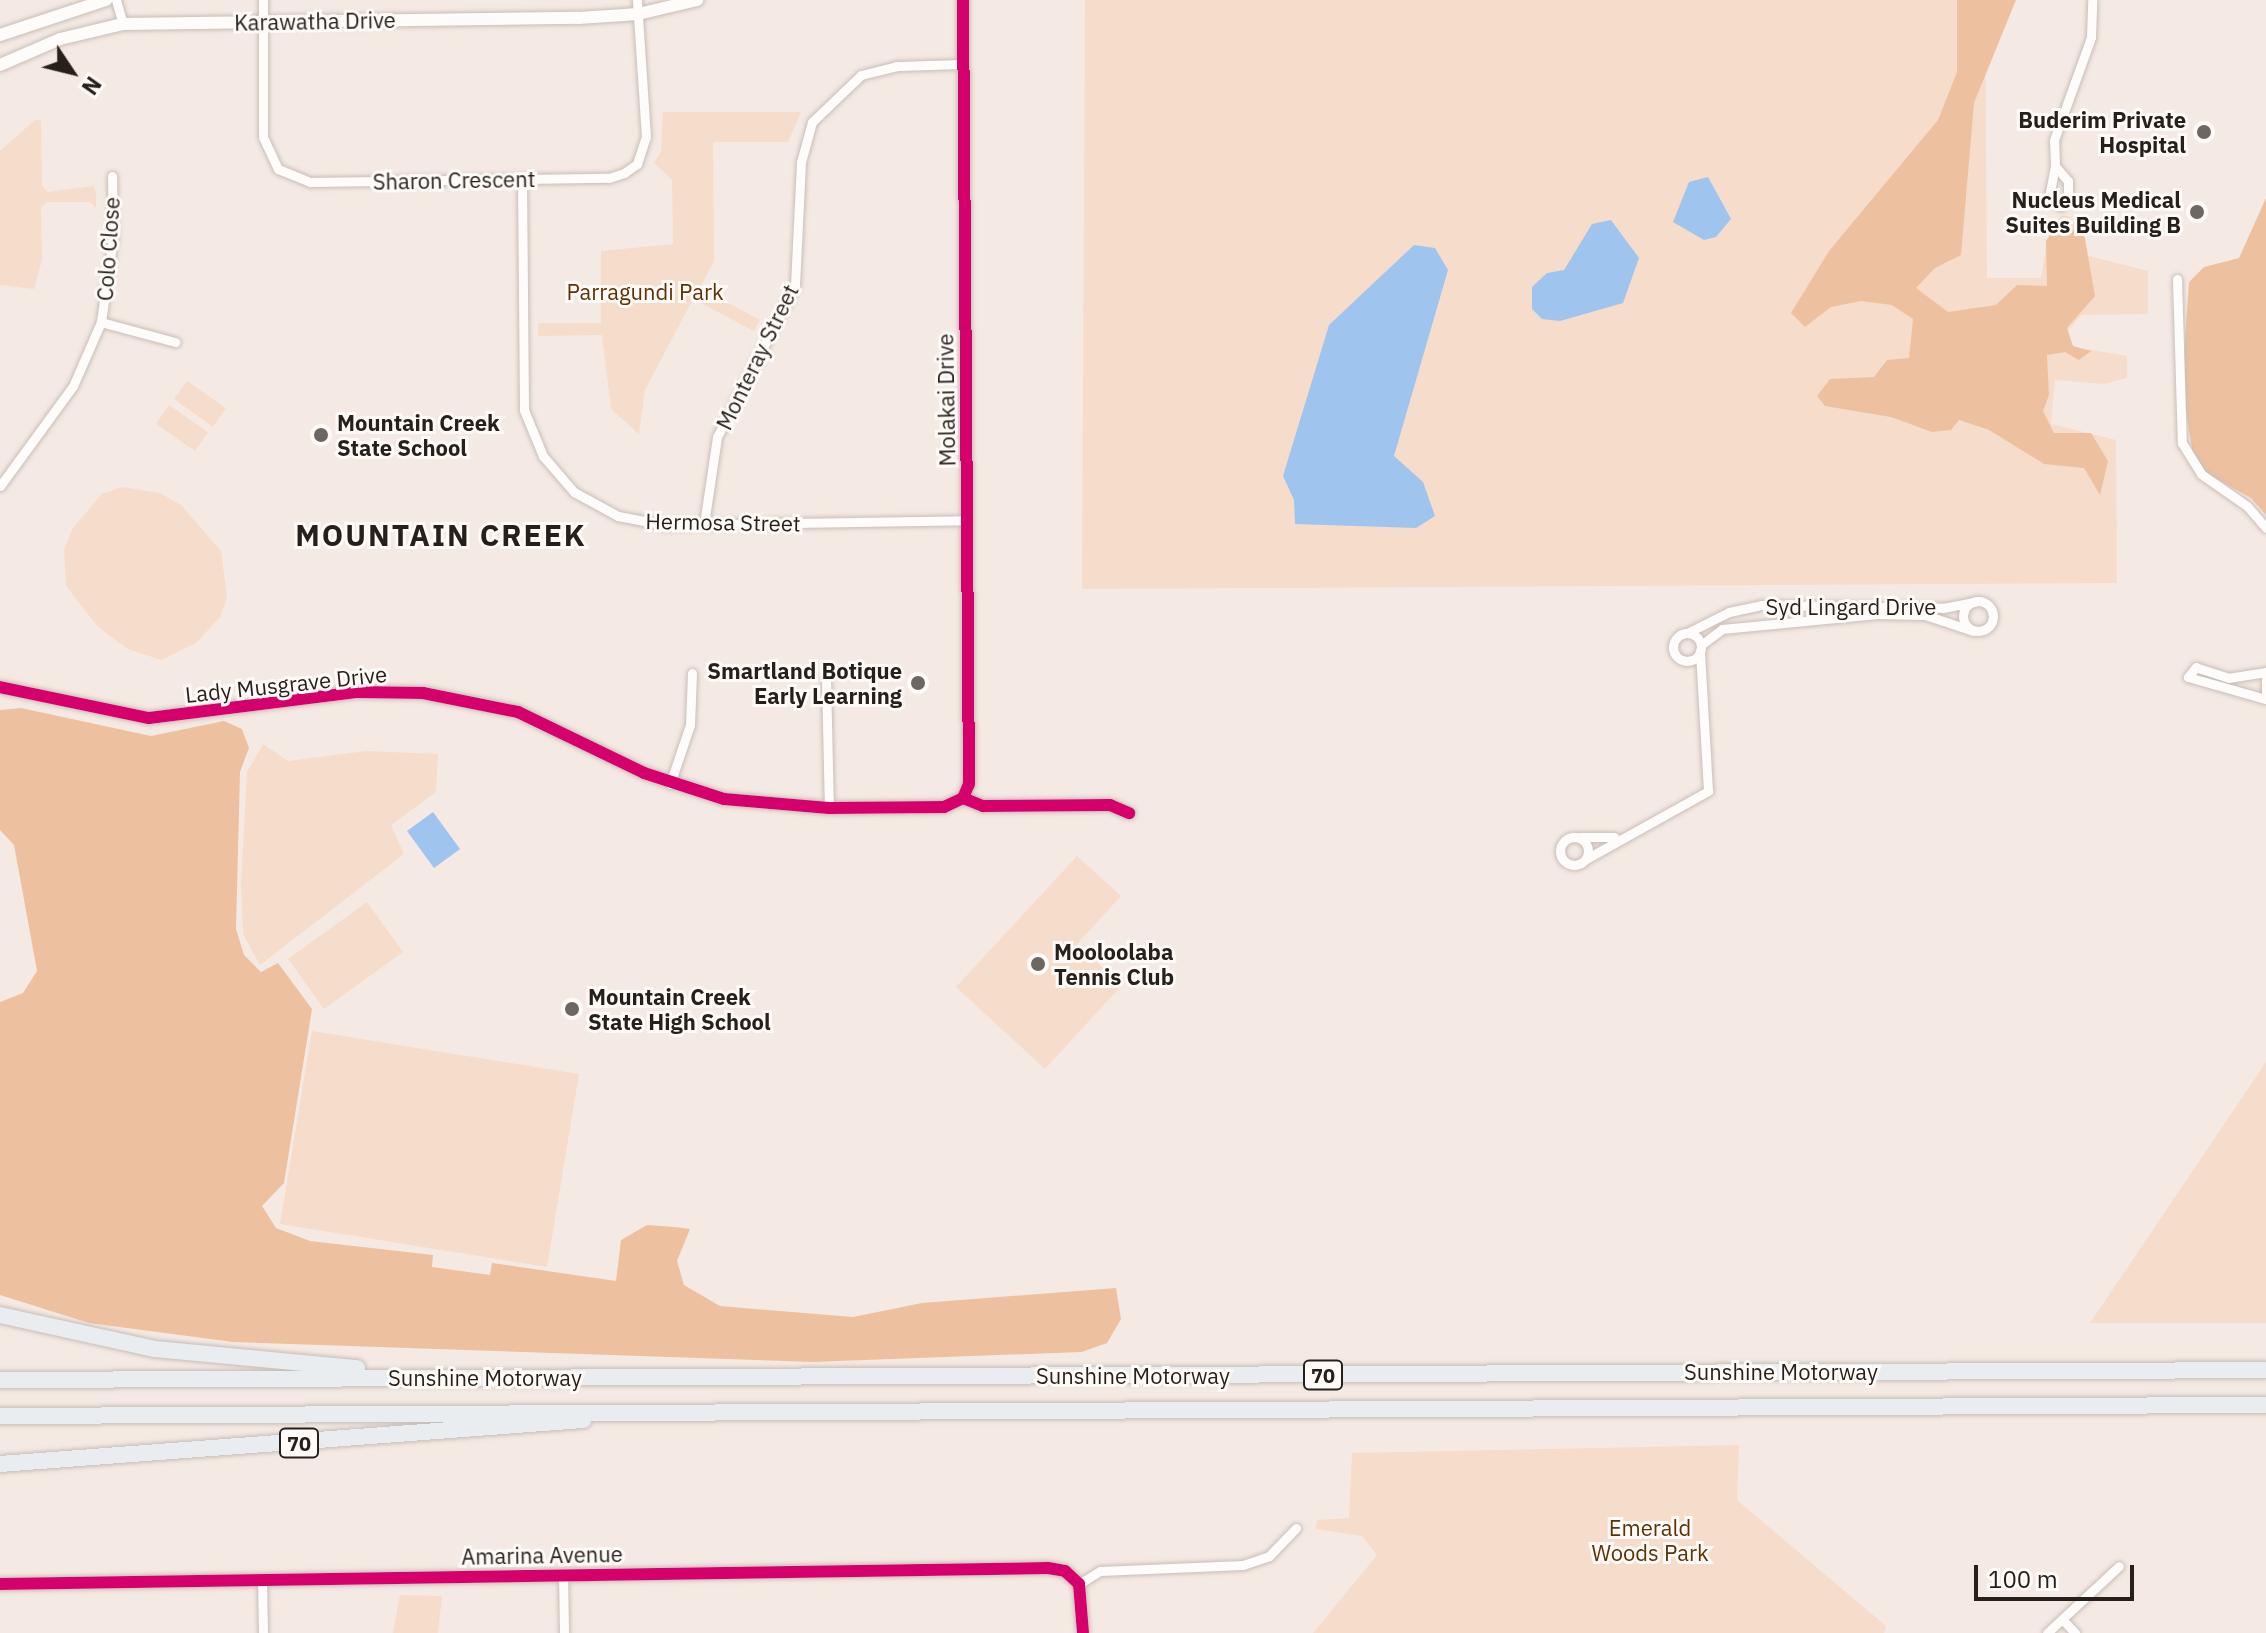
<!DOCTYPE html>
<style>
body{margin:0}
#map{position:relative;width:2266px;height:1633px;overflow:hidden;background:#f5eae3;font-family:"IBM Plex Sans",sans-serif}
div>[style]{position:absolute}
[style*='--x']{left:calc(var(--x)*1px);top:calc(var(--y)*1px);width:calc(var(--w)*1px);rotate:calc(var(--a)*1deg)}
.green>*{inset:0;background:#f6dcca}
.forest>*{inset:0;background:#edc1a0}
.water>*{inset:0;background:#9fc5ef}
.roads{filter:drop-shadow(0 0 2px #c7beb8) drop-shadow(0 0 2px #c7beb8)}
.street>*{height:9px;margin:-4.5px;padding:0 4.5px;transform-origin:4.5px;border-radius:4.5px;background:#fefcfb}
.street>.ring{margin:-4.5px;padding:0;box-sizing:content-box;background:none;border:9px solid #fefcfb;border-radius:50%}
.secondary>*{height:12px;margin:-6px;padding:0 6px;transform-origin:6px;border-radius:6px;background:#fefcfb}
.highway>*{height:16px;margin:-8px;padding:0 8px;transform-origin:8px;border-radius:8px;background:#eaedf0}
.cycleway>*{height:12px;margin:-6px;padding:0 6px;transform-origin:6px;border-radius:6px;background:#d6006c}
.dots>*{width:22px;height:22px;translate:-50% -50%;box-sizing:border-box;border:4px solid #fefaf7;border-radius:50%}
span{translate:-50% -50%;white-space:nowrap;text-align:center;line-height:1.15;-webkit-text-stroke:6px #fefaf7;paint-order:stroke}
.shield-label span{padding:2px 6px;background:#fefaf7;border:2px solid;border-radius:6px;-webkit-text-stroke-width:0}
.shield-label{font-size:20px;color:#261f1a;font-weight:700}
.street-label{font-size:22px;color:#261f1a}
.poi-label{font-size:22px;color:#261f1a;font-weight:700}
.right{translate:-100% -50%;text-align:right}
.left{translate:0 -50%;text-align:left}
.park-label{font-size:22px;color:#5f3205}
.district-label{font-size:30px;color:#261f1a;font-weight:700;letter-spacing:2px}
.north{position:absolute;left:32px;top:32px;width:80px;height:80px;-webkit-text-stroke:6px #fefaf7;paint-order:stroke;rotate:125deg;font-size:22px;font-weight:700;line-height:32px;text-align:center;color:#261f1a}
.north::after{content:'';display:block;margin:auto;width:28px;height:36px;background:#261f1a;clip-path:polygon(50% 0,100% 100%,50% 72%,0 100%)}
.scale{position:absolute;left:1974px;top:1565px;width:160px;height:36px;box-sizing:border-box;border:4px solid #261f1a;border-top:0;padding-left:10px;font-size:24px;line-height:28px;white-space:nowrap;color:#261f1a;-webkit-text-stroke:6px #fefaf7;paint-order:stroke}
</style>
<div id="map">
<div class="green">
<i style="clip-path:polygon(1085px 0,1985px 0,1987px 278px,2041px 278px,2048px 237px,2060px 216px,2070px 216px,2085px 255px,2148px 271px,2148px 314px,2081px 315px,2057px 344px,2127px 356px,2127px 378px,2104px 384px,2055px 380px,2051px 424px,2116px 440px,2117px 583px,1082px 589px)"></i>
<i style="clip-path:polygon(663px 112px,801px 112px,788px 142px,713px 142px,714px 261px,700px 288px,760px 320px,754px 331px,693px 299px,645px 390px,639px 434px,611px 409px,602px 335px,538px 336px,538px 323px,601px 323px,601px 251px,673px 244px,672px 180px,654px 163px,661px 152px)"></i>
<i style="clip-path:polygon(35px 120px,41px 120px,42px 186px,48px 192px,93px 186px,96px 193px,96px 208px,90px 202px,48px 202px,41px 207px,42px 260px,34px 289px,0 285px,0 151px)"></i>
<i style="clip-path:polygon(187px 381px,226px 408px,213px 427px,174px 399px)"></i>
<i style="clip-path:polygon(169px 405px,208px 432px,195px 451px,156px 424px)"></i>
<i style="clip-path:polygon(122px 487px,160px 493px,181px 505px,221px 551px,227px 597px,220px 617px,196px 643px,161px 660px,128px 649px,98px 627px,66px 586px,64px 549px,73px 528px,102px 494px)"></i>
<i style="clip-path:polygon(263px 744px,288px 761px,366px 751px,438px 754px,436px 792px,391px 825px,404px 854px,260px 965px,243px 934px,241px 884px,247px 772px)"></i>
<i style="clip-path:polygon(1077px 856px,1121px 896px,1077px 944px,1122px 985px,1045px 1069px,956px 987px)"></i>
<i style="clip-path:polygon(367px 902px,403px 952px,324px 1009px,288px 959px)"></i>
<i style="clip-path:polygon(312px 1031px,579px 1074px,547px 1267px,280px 1224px)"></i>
<i style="clip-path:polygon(2266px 1062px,2266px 1323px,2090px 1323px)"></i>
<i style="clip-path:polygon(1739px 1445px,1737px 1500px,1886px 1626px,1884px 1633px,1313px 1633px,1377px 1555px,1362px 1536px,1316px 1529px,1317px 1520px,1349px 1518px,1352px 1453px)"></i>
<i style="clip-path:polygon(400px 1595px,442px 1596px,438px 1633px,393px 1633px)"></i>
</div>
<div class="forest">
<i style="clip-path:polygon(1957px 0,2016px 0,1974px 103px,1961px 255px,1935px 268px,1916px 288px,1948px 312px,1996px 305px,2017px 285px,2047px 286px,2046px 241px,2057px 223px,2084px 233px,2095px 296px,2067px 328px,2073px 346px,2091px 351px,2079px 360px,2065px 352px,2047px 355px,2049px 395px,2043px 411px,2054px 433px,2091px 433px,2108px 461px,2100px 495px,2084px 468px,2044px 464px,1989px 430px,1959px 420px,1951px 430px,1932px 432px,1891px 417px,1825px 406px,1817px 396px,1830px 379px,1874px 377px,1887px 360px,1909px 358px,1913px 319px,1892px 305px,1861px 301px,1831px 307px,1805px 327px,1791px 313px,1829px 251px,1938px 120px,1957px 72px)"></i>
<i style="clip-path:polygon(2266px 198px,2266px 515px,2251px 498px,2204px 472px,2193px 456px,2182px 384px,2189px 282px,2204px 267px,2239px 258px)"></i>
<i style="clip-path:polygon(21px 708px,151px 736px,224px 721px,242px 729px,249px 748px,240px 772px,236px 929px,244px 955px,261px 972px,278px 963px,312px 1009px,284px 1183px,262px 1206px,276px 1228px,310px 1241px,433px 1255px,432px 1267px,490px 1275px,492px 1263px,616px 1281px,621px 1240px,647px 1225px,675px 1227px,690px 1229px,677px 1261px,684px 1285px,720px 1306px,853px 1317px,922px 1303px,1116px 1288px,1121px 1319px,1107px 1343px,1082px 1352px,812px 1362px,233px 1342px,89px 1323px,0 1295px,0 1002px,23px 993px,37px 971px,14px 845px,0 830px,0 710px)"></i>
</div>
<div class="water">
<i style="clip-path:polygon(1708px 177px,1731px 219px,1716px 237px,1704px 240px,1673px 222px,1689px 182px)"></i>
<i style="clip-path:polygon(1611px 220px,1639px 258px,1623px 303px,1560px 321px,1542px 319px,1532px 309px,1532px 287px,1547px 273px,1564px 270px,1592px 224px)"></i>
<i style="clip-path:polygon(1414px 245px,1435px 248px,1448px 270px,1394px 456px,1423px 482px,1435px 516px,1416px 528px,1295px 524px,1294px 500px,1283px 476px,1329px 325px)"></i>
<i style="clip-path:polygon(433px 812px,460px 849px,434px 868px,407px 831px)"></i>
</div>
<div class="roads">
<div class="street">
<i style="--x:116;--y:0;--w:25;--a:74"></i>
<i style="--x:263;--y:0;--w:137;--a:90"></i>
<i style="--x:263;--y:137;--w:35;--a:65"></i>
<i style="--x:278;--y:169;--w:35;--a:22"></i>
<i style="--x:310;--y:182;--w:299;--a:-0.8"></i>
<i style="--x:609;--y:178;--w:16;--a:-18"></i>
<i style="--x:624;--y:173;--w:16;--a:-35"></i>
<i style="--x:637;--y:164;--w:28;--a:-72"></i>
<i style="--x:646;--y:137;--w:137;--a:-93.8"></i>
<i style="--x:2055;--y:166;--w:26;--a:-92"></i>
<i style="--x:2054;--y:140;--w:109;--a:-70.2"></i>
<i style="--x:2091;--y:37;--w:37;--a:-88"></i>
<i style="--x:2055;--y:166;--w:20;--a:49"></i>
<i style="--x:2068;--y:181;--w:19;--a:90"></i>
<i style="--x:2068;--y:200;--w:9;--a:139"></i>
<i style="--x:2061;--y:206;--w:15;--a:-143"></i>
<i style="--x:2049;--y:197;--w:32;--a:-79"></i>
<i style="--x:522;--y:179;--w:231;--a:89.5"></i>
<i style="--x:524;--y:410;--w:50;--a:67.6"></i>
<i style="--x:543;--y:456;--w:48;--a:49.3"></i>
<i style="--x:574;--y:492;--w:50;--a:28.6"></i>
<i style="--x:618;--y:516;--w:48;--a:10.8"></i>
<i style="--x:665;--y:525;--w:303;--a:-0.9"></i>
<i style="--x:2177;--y:279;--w:164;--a:88.3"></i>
<i style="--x:2182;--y:443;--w:36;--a:58"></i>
<i style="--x:2201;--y:474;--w:56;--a:34.8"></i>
<i style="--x:2247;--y:506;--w:29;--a:49"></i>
<i style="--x:101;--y:322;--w:77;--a:15.1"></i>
<i style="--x:0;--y:486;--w:124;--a:-53.9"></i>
<i style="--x:73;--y:386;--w:70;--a:-66.4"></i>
<i style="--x:101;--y:322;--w:85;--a:-81.9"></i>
<i style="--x:113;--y:238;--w:62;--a:-90.9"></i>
<i style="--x:704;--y:524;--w:88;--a:-81.5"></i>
<i style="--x:717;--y:437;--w:171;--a:-62.8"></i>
<i style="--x:795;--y:285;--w:123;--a:-87.2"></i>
<i style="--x:801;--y:162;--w:41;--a:-74.6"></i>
<i style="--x:812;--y:122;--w:68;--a:-43.8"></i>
<i style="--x:861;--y:75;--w:36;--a:-14"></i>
<i style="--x:896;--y:66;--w:68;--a:-1.7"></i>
<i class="ring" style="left:1963px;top:601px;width:21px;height:21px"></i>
<i class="ring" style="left:1673px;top:633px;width:19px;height:19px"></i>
<i style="--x:1687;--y:633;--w:47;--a:-26.6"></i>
<i style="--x:1729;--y:612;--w:33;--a:-12"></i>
<i style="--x:1761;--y:605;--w:182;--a:0.9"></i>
<i style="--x:1943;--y:608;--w:32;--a:-11"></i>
<i style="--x:1701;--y:645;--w:26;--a:-37"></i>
<i style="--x:1722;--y:629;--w:156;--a:-5.5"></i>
<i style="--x:1877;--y:614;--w:48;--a:1.2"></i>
<i style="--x:1925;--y:615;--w:51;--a:18.4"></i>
<i style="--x:2266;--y:672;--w:37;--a:171"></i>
<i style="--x:2229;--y:678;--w:35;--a:-162"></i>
<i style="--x:2196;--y:667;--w:13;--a:129"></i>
<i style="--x:2188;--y:677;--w:81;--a:15.8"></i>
<i style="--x:2266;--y:672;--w:22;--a:90"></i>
<i style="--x:826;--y:679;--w:129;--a:88.7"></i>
<i style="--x:670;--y:784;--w:62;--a:-71.3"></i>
<i style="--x:690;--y:725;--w:52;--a:-87.8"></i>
<i class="ring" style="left:1560px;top:837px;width:19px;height:19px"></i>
<i style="--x:1581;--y:837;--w:33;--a:0"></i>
<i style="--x:1586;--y:859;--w:140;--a:-29.1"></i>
<i style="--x:1708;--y:791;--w:140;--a:-93.3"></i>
<i style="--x:563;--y:1574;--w:59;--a:89"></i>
<i style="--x:262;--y:1579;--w:54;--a:88.9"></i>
<i style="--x:1079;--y:1584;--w:25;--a:-32"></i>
<i style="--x:1100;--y:1571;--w:143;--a:-2.4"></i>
<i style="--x:1243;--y:1565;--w:28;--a:-19"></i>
<i style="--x:1269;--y:1556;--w:39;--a:-46"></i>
<i style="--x:2063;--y:1620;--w:18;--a:47"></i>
<i style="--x:2047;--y:1633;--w:98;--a:-42.9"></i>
</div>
<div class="secondary">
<i style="--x:0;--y:35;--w:112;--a:-18.3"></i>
<i style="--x:0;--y:65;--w:65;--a:-23.4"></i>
<i style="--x:60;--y:39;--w:65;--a:-13.4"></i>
<i style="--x:123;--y:24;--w:455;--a:-0.8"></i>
<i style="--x:578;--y:18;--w:60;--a:-3.8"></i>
<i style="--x:638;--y:14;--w:61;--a:-13.3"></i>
<i style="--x:0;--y:687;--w:152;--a:11.8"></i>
<i style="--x:149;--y:718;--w:211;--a:-7.1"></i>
<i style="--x:358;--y:692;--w:65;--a:0.9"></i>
<i style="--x:423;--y:693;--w:97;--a:11.3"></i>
<i style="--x:518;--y:712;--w:140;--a:25.8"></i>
<i style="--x:644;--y:773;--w:84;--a:18"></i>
<i style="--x:724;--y:799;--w:105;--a:4.9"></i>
<i style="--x:829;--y:808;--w:115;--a:-0.5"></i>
<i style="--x:944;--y:807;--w:21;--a:-25"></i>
<i style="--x:963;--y:798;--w:15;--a:-67"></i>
<i style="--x:969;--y:784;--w:784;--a:-90.44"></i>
<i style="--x:963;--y:798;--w:22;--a:22"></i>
<i style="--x:983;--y:806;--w:127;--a:-0.5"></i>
<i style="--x:1110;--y:805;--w:21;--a:23"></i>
<i style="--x:0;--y:1584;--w:1048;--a:-0.87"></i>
<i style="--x:1048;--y:1568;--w:17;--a:10"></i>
<i style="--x:1065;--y:1571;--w:19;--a:43"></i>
<i style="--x:1079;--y:1584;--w:49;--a:85.3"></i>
</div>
<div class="highway">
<i style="--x:0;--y:1315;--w:159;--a:12.4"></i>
<i style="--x:155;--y:1349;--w:203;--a:5.4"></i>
<i style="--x:0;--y:1380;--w:2266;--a:-0.25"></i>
<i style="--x:0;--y:1416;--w:2266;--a:-0.28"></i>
<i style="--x:0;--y:1464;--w:585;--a:-4.32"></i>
</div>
</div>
<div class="cycleway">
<i style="--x:0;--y:687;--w:152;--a:11.8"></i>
<i style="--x:149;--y:718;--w:211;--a:-7.1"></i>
<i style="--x:358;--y:692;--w:65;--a:0.9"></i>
<i style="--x:423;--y:693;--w:97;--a:11.3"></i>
<i style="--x:518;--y:712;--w:140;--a:25.8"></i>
<i style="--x:644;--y:773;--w:84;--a:18"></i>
<i style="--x:724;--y:799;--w:105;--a:4.9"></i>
<i style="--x:829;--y:808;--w:115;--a:-0.5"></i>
<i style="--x:944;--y:807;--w:21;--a:-25"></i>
<i style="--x:963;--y:798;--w:15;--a:-67"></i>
<i style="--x:969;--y:784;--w:784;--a:-90.44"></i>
<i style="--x:963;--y:798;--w:22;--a:22"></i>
<i style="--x:983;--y:806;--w:127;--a:-0.5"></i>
<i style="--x:1110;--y:805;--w:21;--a:23"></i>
<i style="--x:0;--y:1584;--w:1048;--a:-0.87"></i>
<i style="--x:1048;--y:1568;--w:17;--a:10"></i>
<i style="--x:1065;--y:1571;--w:19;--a:43"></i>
<i style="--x:1079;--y:1584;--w:49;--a:85.3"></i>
</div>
<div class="dots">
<i style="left:2204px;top:132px;background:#6e6660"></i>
<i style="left:2197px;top:212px;background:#6e6660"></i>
<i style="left:321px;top:435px;background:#6e6660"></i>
<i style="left:918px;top:683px;background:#6e6660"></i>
<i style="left:1038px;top:964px;background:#6e6660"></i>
<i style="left:572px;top:1009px;background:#6e6660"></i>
</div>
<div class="shield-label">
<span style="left:1323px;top:1375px">70</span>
<span style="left:299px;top:1443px">70</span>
</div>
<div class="street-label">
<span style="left:315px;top:21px;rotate:-1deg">Karawatha Drive</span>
<span style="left:454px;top:180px;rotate:-1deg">Sharon Crescent</span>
<span style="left:108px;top:249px;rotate:-86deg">Colo Close</span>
<span style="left:757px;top:357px;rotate:-64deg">Monteray Street</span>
<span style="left:946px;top:400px;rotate:-91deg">Molakai Drive</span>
<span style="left:723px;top:522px;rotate:1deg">Hermosa Street</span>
<span style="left:1851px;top:607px">Syd Lingard Drive</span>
<span style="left:286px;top:684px;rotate:-6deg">Lady Musgrave Drive</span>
<span style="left:1781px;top:1372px">Sunshine Motorway</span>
<span style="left:1133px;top:1376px">Sunshine Motorway</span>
<span style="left:485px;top:1378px">Sunshine Motorway</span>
<span style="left:542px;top:1555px;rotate:-1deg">Amarina Avenue</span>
</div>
<div class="poi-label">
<span class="right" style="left:2186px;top:132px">Buderim Private<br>Hospital</span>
<span class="right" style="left:2181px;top:212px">Nucleus Medical<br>Suites Building B</span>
<span class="left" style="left:337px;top:435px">Mountain Creek<br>State School</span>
<span class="right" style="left:902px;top:683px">Smartland Botique<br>Early Learning</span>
<span class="left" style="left:1054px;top:964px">Mooloolaba<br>Tennis Club</span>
<span class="left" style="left:588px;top:1009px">Mountain Creek<br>State High School</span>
</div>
<div class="park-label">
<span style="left:645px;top:292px">Parragundi Park</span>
<span style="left:1650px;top:1540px">Emerald<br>Woods Park</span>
</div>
<div class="district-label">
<span style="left:441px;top:535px">MOUNTAIN CREEK</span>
</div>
<div class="north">N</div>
<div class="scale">100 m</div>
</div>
